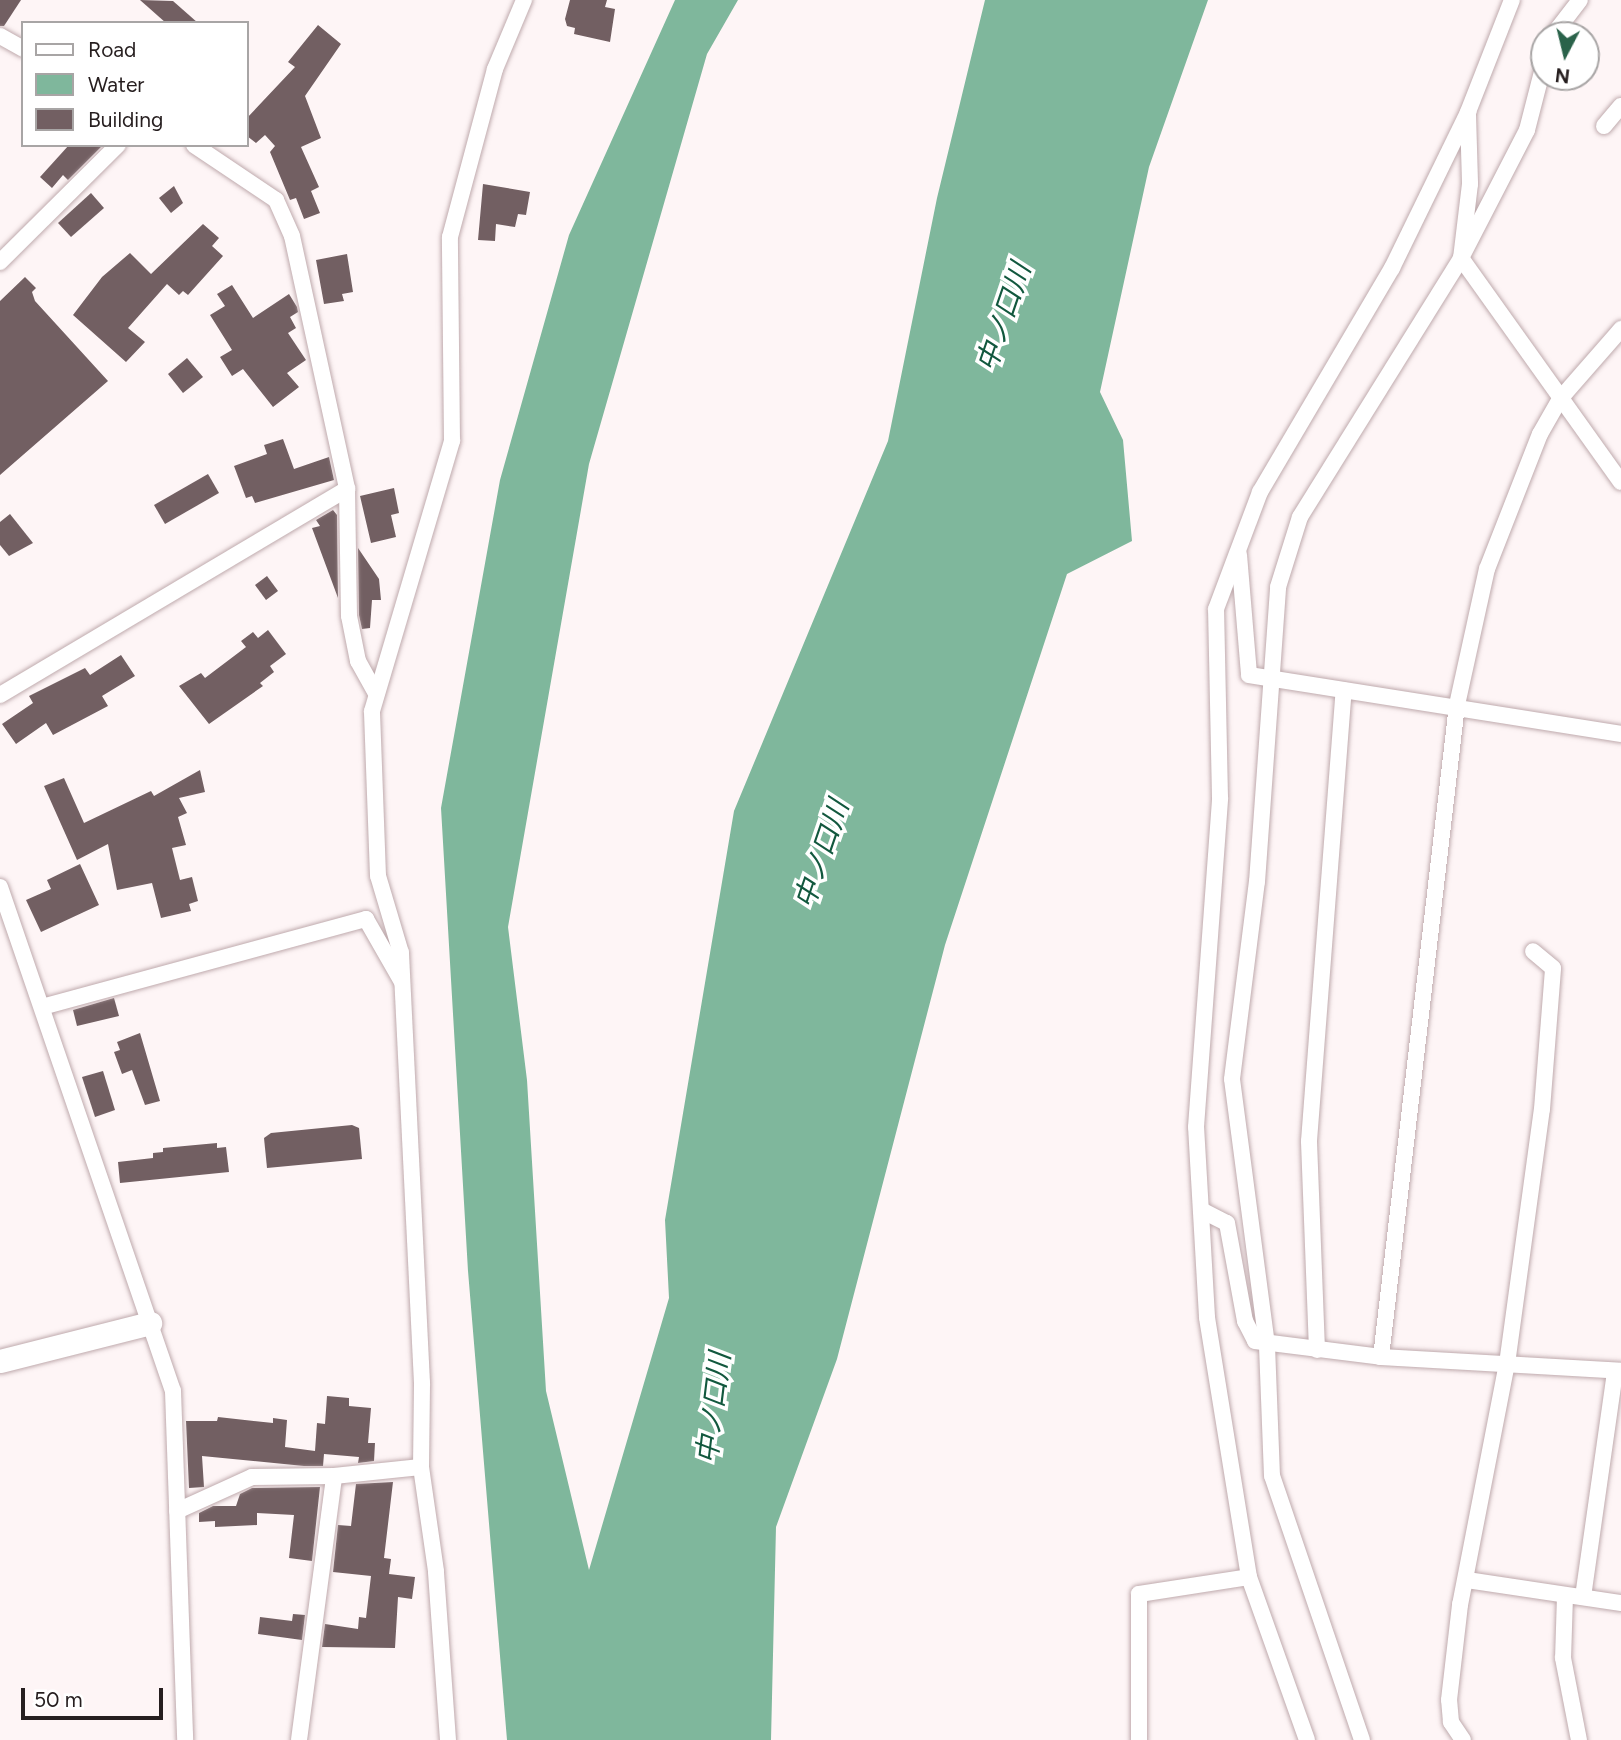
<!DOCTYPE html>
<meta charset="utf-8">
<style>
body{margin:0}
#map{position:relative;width:1621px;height:1740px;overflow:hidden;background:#fef5f6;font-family:Figtree,"Noto Sans JP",sans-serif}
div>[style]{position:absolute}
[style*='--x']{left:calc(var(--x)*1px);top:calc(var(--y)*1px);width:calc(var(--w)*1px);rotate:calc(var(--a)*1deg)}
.water>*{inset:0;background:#7fb79c}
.building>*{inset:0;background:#725f62}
.roads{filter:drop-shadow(0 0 2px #bfaaad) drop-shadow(0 0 2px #bfaaad)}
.street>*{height:16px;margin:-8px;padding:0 8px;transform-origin:8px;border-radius:8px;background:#fff}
.secondary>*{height:23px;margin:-11.5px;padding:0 11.5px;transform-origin:11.5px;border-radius:11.5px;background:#fff}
span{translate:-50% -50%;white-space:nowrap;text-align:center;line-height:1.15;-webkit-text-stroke:7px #fff;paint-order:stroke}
.water-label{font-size:28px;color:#12583e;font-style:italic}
.legend{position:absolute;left:21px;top:21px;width:228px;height:126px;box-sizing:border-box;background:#fff;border:2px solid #a8a5a5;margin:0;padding:9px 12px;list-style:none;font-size:21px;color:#261e1f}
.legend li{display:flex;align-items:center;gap:14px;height:35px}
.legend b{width:35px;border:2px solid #a8a5a5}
.north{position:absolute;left:1530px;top:21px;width:70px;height:70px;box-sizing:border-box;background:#fff;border:2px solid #a8a5a5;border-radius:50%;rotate:187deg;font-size:19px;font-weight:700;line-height:28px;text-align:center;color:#261e1f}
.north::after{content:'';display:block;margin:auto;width:24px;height:32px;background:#2a624a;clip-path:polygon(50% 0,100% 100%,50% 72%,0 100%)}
.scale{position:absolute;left:21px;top:1688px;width:142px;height:32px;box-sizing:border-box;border:4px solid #261e1f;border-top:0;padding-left:9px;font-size:21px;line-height:24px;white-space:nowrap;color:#261e1f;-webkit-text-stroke:5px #fff;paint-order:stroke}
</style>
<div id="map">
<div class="water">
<i style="clip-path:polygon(675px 0,738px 0,707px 54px,589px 464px,508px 927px,527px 1080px,546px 1391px,589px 1570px,669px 1298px,665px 1220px,734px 811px,888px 441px,937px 198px,985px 0,1208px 0,1149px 167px,1100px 392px,1123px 440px,1132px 541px,1067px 574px,945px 945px,837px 1359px,776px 1527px,771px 1740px,507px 1740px,468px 1271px,441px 808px,500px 480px,569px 235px)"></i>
</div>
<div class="building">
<i style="clip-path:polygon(0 0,21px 0,4px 26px,0 26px)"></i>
<i style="clip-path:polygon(140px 0,173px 1px,198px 23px,166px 23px)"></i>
<i style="clip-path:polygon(570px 0,607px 0,605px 7px,615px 9px,610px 42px,574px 34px,575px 28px,567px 26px,565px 19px)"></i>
<i style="clip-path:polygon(318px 25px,341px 44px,305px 96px,321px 138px,301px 147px,319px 187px,311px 191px,320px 213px,304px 219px,296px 198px,290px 200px,270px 152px,275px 146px,265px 135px,256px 143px,247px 136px,247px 118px,295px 67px,288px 62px)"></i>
<i style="clip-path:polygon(69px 145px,103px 145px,68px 180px,63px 175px,52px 188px,40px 177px)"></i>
<i style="clip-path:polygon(483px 184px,530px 192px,526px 215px,518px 214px,515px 227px,496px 224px,495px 241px,478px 240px)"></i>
<i style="clip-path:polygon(174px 186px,183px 203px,171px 213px,159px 198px)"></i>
<i style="clip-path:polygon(91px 193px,104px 208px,71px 237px,58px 223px)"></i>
<i style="clip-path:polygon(203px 224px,219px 238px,212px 246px,223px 256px,188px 295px,183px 291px,179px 295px,167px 284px,128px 328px,145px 342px,126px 362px,73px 315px,102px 277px,130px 253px,151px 274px)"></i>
<i style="clip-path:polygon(347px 254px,353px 292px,342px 294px,344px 301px,324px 304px,316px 260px)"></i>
<i style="clip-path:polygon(25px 277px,36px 288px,32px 292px,35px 301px,108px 381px,0 475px,0 301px)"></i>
<i style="clip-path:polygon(232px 285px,253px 318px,289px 294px,297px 307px,298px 312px,290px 317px,296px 328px,288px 333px,306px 360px,287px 373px,299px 387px,273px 407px,243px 369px,232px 376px,220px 357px,232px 350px,210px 315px,225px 306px,217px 294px)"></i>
<i style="clip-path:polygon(187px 358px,203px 377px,183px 393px,168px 374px)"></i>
<i style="clip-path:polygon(283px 439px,294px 469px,329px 457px,334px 480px,255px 503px,252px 496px,246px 498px,234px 466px,267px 454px,264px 445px)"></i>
<i style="clip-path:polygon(208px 474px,219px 493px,165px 524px,154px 505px)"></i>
<i style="clip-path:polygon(394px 488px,399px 513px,391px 515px,396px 537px,371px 543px,360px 496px)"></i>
<i style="clip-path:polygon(333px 510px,337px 515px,338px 598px,312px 528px,320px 526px,316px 520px)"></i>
<i style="clip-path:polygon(10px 514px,33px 543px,9px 556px,0 545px,0 522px)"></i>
<i style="clip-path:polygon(358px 548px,379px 579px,381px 600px,372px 600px,370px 628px,362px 629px,359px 615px)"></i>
<i style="clip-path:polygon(267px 576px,278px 591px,266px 600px,255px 585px)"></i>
<i style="clip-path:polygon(268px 630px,286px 654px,270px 666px,274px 672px,260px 683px,263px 686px,209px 724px,179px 686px,201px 673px,205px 678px,246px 647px,241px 641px,253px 632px,258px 638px)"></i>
<i style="clip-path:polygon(121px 655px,135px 676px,102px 696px,108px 706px,53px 735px,46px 723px,16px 744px,2px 724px,33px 703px,29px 696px,85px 668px,90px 675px)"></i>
<i style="clip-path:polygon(200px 770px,205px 792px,179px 798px,187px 813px,178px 817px,186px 845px,172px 848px,180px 880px,192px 877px,198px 901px,189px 904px,191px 911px,161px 918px,152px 883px,117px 890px,108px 844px,77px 860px,44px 786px,64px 778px,84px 823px,151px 791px,154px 796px)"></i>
<i style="clip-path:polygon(80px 864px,99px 905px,41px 932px,26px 900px,51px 889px,47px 880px)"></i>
<i style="clip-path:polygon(114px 998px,119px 1016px,77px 1026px,73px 1010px)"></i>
<i style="clip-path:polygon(140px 1033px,160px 1101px,145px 1105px,132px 1070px,122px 1074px,114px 1052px,120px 1050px,117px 1042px)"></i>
<i style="clip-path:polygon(103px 1071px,115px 1110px,95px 1117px,82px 1077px)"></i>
<i style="clip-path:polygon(352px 1125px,359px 1128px,362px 1159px,267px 1168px,264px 1138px,271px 1133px)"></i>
<i style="clip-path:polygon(217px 1143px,217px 1148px,226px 1147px,229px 1172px,120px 1183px,118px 1162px,153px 1158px,153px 1153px,163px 1152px,163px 1148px)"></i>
<i style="clip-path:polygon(327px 1396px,349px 1398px,349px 1406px,371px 1408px,368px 1443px,375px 1443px,374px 1461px,358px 1463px,359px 1457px,324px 1454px,323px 1466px,304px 1466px,202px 1456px,204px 1487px,189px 1488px,186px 1421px,217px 1421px,218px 1417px,273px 1423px,273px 1418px,287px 1420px,285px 1447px,315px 1451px,317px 1423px,325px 1424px)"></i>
<i style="clip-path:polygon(393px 1482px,384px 1558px,391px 1559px,389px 1574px,415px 1577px,412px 1599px,398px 1597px,395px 1648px,322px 1647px,325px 1624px,358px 1629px,359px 1617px,366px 1618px,371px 1576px,333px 1572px,338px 1525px,351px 1526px,356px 1484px)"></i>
<i style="clip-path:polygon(320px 1487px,312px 1561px,289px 1558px,294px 1515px,257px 1513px,257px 1525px,215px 1527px,215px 1521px,199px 1522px,199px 1513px,213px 1506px,236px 1506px,240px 1494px,252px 1488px)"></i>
<i style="clip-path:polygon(293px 1614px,305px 1615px,302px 1640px,258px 1634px,260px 1617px,292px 1621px)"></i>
</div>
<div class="roads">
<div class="street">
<i style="--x:1553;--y:35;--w:44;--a:-52.4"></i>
<i style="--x:0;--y:36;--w:26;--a:29"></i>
<i style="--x:1468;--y:115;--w:69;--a:88.3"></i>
<i style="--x:1470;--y:184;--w:75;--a:96.9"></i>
<i style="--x:1461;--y:258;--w:275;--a:54.5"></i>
<i style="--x:1604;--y:126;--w:26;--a:-50"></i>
<i style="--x:194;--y:145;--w:99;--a:33.9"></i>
<i style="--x:276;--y:200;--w:39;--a:66"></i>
<i style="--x:292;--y:236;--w:259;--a:77.7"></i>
<i style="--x:347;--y:489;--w:127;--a:89.1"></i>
<i style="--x:349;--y:616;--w:46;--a:78.7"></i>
<i style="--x:358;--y:661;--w:37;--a:61"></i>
<i style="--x:0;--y:262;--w:166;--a:-44.8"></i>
<i style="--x:1239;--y:555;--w:120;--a:85.2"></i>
<i style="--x:1249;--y:675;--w:377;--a:9"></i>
<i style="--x:0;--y:695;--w:404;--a:-30.7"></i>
<i style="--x:0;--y:887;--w:533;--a:71.06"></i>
<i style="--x:173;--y:1391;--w:349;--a:88"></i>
<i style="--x:42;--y:1007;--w:336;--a:-15.2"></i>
<i style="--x:366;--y:919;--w:73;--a:60.3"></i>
<i style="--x:1201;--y:1210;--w:29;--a:27"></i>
<i style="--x:1227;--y:1223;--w:100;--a:79.6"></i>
<i style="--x:1245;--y:1321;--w:22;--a:63"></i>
<i style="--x:1255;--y:1341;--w:127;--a:7.2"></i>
<i style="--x:1381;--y:1357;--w:240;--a:3.3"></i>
<i style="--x:1317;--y:1350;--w:209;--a:-92.2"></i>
<i style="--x:1309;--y:1141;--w:452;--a:-85.6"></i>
<i style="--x:1381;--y:1357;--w:656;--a:-83.35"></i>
<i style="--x:1457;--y:705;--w:139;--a:-77.6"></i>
<i style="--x:1487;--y:569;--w:145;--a:-68.6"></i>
<i style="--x:1540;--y:434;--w:40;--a:-60.3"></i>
<i style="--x:1560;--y:399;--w:93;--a:-48.9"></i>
<i style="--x:177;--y:1511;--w:82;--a:-24.4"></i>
<i style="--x:252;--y:1477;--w:82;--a:-0.7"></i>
<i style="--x:334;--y:1476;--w:87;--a:-5.9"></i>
<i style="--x:1467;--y:1580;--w:156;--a:8.5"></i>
<i style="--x:1565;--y:1596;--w:62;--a:91.8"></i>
<i style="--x:1563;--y:1658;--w:84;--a:79"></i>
<i style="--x:1583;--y:1597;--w:228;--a:-81.9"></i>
<i style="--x:299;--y:1740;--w:266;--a:-82.4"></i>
<i style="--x:448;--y:1740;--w:169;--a:-94.1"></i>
<i style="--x:436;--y:1571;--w:105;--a:-98.2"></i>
<i style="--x:421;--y:1467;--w:84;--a:-89.3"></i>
<i style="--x:422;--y:1383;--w:431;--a:-92.8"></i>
<i style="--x:401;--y:953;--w:80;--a:-106.6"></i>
<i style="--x:378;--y:876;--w:165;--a:-92.1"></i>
<i style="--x:372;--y:711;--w:282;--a:-73.5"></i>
<i style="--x:452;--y:441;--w:204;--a:-90.6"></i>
<i style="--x:450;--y:237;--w:174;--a:-75"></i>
<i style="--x:495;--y:69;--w:75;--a:-67.2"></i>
<i style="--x:1139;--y:1740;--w:146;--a:-90"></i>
<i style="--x:1139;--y:1594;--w:111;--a:-8.8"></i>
<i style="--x:1307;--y:1740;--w:173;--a:-109.6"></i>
<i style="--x:1249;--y:1577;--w:263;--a:-99.2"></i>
<i style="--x:1207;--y:1317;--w:190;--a:-93.3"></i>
<i style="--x:1196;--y:1127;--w:330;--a:-85.8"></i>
<i style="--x:1220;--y:798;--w:189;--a:-91.2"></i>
<i style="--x:1216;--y:609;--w:125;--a:-69.4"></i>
<i style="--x:1260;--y:492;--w:260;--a:-59.5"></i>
<i style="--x:1392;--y:268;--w:174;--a:-64"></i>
<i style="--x:1468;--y:112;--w:120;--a:-68.6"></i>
<i style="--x:1362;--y:1740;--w:279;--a:-108.8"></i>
<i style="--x:1272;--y:1476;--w:131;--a:-92.2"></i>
<i style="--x:1267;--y:1345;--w:268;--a:-97.5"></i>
<i style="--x:1232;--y:1079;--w:199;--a:-82.8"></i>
<i style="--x:1257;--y:882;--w:296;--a:-85.9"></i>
<i style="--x:1278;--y:587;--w:73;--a:-72.6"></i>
<i style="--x:1300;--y:517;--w:305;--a:-58.1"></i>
<i style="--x:1461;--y:258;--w:144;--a:-62.7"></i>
<i style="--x:1527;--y:130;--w:68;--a:-75.6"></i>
<i style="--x:1463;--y:1740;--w:22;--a:-124"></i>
<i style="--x:1451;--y:1722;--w:22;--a:-95"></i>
<i style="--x:1449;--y:1700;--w:96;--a:-83.4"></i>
<i style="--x:1460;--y:1605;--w:246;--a:-79"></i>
<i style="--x:1507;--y:1364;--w:257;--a:-82.2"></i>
<i style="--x:1542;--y:1109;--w:141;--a:-85.5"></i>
<i style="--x:1553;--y:968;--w:26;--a:-140"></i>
</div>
<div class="secondary">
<i style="--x:0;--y:1361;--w:155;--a:-14.2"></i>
</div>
</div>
<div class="water-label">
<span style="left:1003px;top:317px;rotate:-71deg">中ノ口川</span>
<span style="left:821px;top:854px;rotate:-71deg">中ノ口川</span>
<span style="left:713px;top:1408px;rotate:-83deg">中ノ口川</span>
</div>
<ul class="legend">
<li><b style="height:9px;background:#fff"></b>Road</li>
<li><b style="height:19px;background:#7fb79c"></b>Water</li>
<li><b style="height:19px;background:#725f62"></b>Building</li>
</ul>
<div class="north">N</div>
<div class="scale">50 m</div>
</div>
